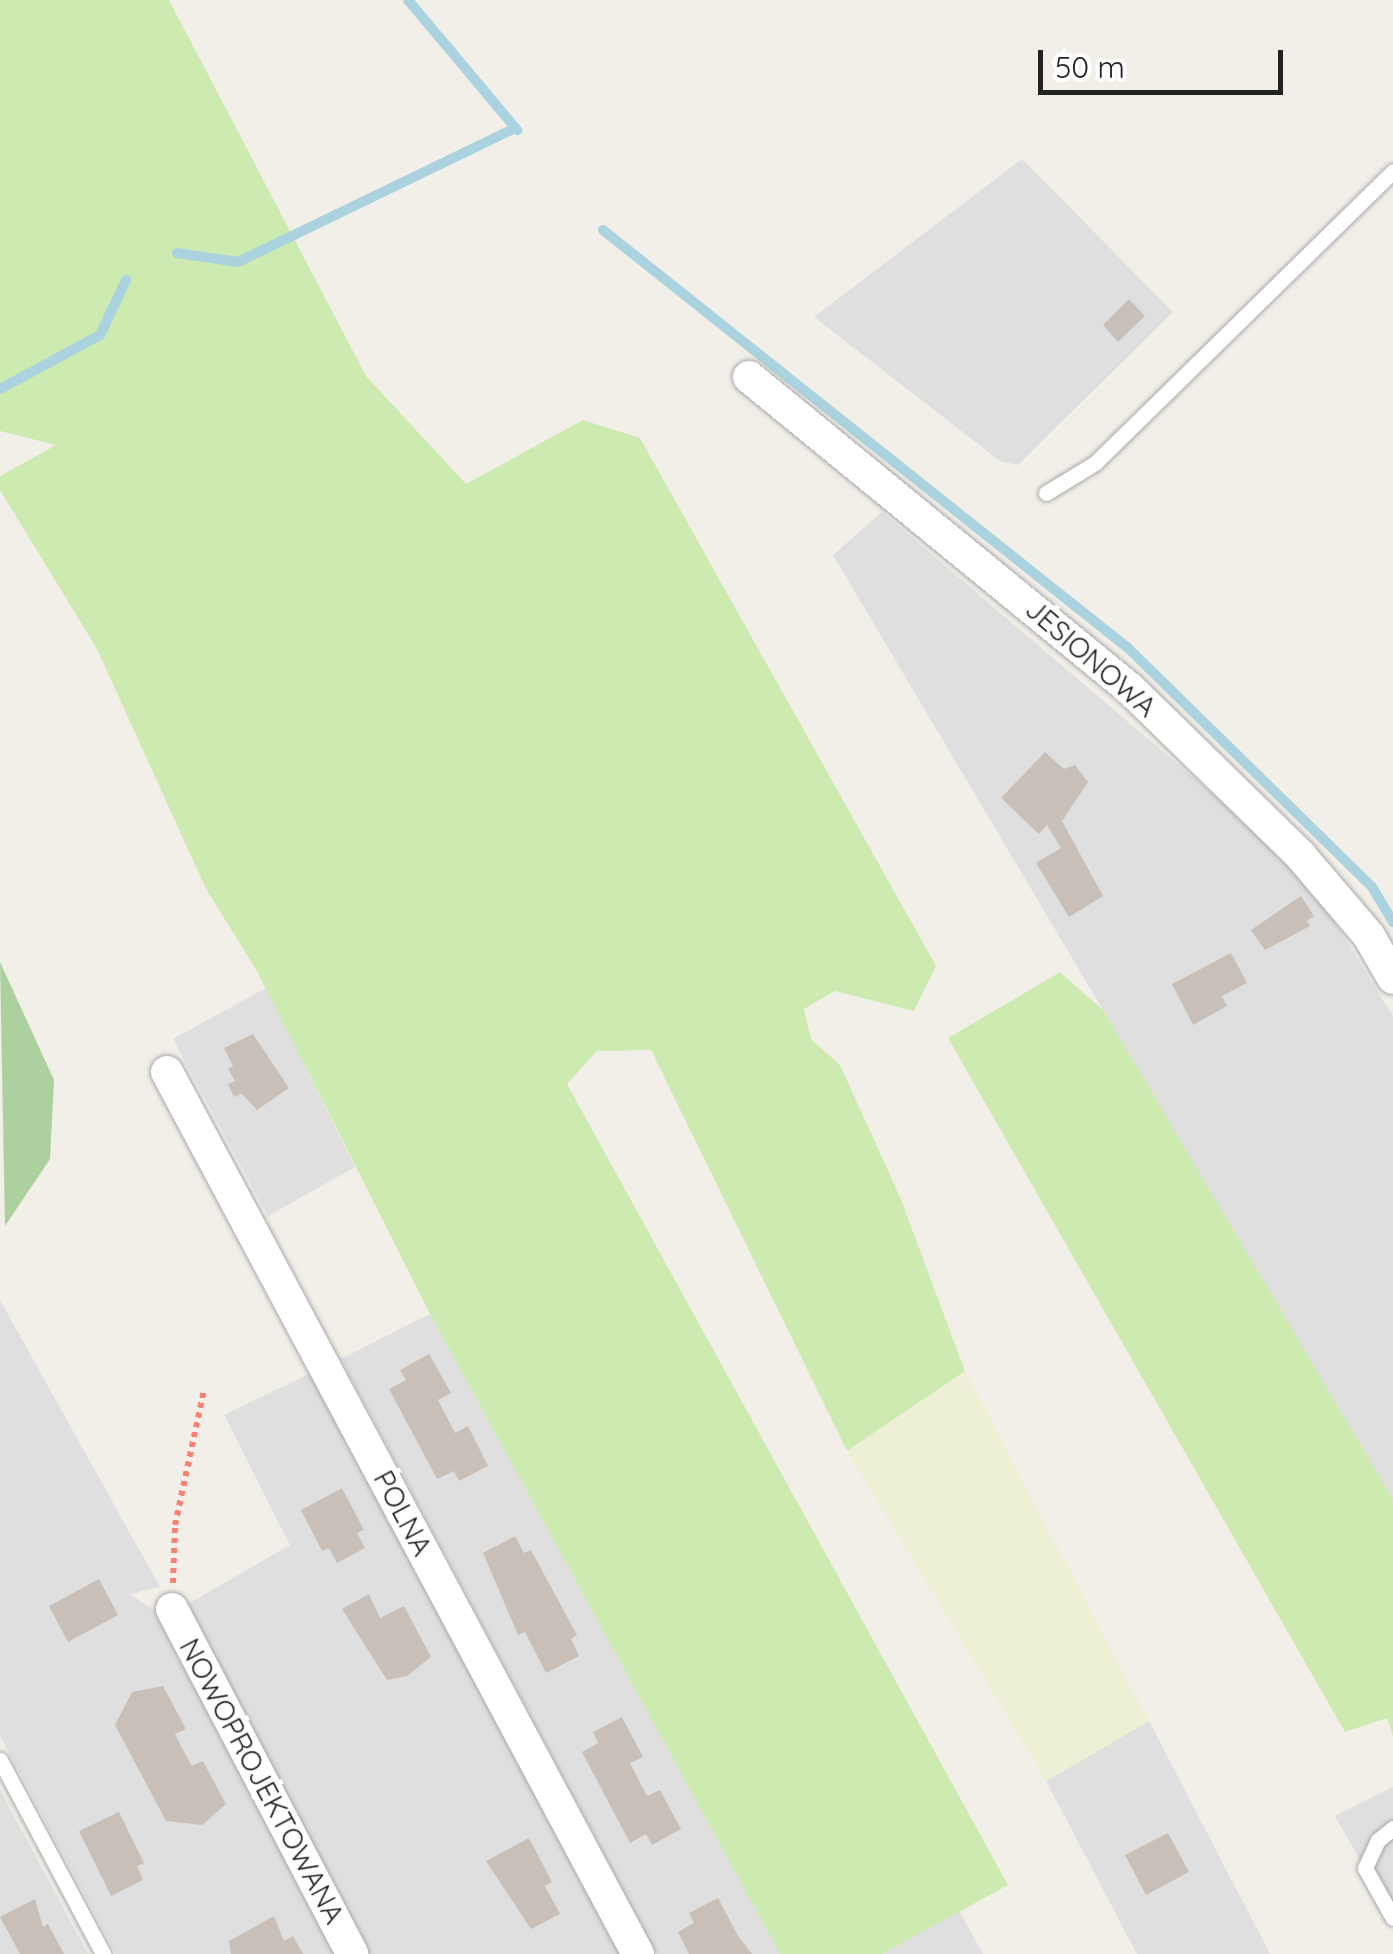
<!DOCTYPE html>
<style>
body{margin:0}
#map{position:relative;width:1393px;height:1954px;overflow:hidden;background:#f2efe9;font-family:Quicksand,sans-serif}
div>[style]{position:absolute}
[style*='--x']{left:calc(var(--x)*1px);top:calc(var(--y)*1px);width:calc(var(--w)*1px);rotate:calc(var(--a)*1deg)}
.residential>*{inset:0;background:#e0dfdf}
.farmland>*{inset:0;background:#eef0d5}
.grass>*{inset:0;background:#cdebb0}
.forest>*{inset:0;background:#add19e}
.stream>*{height:10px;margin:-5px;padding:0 5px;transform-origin:5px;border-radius:5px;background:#aad3df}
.building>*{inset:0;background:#c7bfb8}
.path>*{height:6px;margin-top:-3px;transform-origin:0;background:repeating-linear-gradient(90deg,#fa8072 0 5px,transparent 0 10px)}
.roads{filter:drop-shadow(0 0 2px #a9a9a9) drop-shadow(0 0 2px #a9a9a9)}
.lane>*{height:15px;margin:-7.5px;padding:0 7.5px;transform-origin:7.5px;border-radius:7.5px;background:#fff}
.street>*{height:32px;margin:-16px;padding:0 16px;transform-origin:16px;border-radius:16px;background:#fff}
span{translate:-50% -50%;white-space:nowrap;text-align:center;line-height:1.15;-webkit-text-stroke:9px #fff;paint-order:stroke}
.street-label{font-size:28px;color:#222}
.scale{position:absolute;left:1038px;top:50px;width:245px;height:45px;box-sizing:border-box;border:5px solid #222;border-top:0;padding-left:12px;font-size:30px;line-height:35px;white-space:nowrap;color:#222;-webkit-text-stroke:8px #fff;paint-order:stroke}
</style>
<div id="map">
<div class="residential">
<i style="clip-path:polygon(1022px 159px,1173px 312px,1018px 465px,1000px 461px,814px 317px)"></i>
<i style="clip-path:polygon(882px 512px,1303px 871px,1393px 1016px,1393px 1499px,833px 555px)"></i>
<i style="clip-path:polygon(266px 988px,355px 1167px,268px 1216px,173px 1039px)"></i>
<i style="clip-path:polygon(0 1300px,160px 1587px,130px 1594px,165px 1618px,343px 1954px,116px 1954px,0 1736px)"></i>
<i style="clip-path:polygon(430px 1314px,781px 1954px,657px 1954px,341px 1359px)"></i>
<i style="clip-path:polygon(313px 1372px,621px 1954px,366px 1954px,181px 1608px,290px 1545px,224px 1415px)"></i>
<i style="clip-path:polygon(1149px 1721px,1270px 1954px,1137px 1954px,1046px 1781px)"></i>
<i style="clip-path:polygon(1393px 1787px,1393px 1918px,1335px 1816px)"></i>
<i style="clip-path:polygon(0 1790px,88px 1954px,0 1954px)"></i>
<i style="clip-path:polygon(958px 1909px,983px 1954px,882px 1954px)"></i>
</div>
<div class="farmland">
<i style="clip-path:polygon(965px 1371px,1149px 1721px,1046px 1781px,847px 1451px)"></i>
</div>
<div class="grass">
<i style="clip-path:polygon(0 0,169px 0,366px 376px,466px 484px,583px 420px,640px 438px,936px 966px,914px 1011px,835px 991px,804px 1009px,811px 1039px,840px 1065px,900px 1197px,965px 1371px,847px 1451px,651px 1050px,597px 1051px,567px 1084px,1008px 1885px,882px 1954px,780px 1954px,430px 1314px,257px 971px,206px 889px,97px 649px,0 490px,0 476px,56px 445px,0 431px)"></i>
<i style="clip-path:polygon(1060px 972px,1104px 1011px,1393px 1499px,1393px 1737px,1387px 1718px,1345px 1732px,948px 1038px)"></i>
</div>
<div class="forest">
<i style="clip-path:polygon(0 962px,54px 1080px,50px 1159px,5px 1226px)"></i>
</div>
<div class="stream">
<i style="--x:408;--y:0;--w:170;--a:50"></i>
<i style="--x:603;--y:230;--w:671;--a:38.53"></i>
<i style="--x:1128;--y:648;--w:342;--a:44.4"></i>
<i style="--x:1372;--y:887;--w:41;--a:59"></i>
<i style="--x:177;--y:253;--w:62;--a:8.4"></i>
<i style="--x:238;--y:262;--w:308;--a:-25.8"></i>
<i style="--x:0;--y:389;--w:114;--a:-28.4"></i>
<i style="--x:100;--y:335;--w:61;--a:-64.7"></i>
</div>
<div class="building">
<i style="clip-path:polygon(1129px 299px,1145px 316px,1118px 342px,1103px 325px)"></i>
<i style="clip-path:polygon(1045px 752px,1064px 769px,1075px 765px,1088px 782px,1062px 821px,1103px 896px,1069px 917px,1036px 863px,1061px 848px,1047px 825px,1039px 834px,1001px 798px)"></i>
<i style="clip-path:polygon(1301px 896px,1314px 916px,1307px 921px,1310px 926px,1265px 950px,1251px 930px)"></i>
<i style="clip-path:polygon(1231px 953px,1247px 983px,1222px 996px,1227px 1006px,1193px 1025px,1172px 984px)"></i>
<i style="clip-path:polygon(253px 1034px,289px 1088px,257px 1110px,242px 1094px,234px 1097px,228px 1084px,235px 1081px,228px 1069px,233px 1066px,224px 1048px)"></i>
<i style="clip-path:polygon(429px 1354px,451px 1393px,438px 1400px,455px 1433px,468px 1426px,488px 1466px,459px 1481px,454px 1471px,437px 1479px,389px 1389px,406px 1380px,400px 1370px)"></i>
<i style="clip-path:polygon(342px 1488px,364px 1530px,357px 1533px,365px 1548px,337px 1563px,329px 1548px,322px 1551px,301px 1510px)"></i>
<i style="clip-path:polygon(515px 1536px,524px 1553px,531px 1550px,577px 1635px,571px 1639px,579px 1656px,546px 1673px,525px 1632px,518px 1635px,483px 1553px)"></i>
<i style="clip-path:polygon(99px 1579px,118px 1615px,68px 1642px,49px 1606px)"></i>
<i style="clip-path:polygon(369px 1594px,380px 1618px,404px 1606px,431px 1657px,407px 1676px,387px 1680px,342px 1609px)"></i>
<i style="clip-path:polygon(163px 1686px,186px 1729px,175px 1734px,183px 1750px,192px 1766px,203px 1761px,226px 1804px,202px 1825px,166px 1821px,115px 1725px,132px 1692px)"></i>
<i style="clip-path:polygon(622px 1717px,643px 1757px,630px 1763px,647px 1796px,660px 1790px,681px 1829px,652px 1845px,646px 1834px,630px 1843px,582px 1752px,598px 1743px,593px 1732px)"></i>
<i style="clip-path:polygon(119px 1812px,144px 1863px,137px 1866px,143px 1880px,111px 1896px,79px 1831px)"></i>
<i style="clip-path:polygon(1168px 1833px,1189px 1872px,1146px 1895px,1125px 1855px)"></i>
<i style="clip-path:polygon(529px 1838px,552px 1882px,545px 1886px,560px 1914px,531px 1929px,486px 1861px)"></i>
<i style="clip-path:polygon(718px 1898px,738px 1936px,752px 1954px,689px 1954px,678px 1932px,694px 1923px,689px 1913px)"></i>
<i style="clip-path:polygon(35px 1899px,43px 1927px,48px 1924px,64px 1954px,20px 1954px,0 1917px)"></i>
<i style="clip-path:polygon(274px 1916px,284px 1941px,293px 1936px,303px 1954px,231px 1954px,229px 1941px)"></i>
</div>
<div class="path">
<i style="--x:173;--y:1583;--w:58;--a:-88"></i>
<i style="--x:175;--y:1525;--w:138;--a:-77.9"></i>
</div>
<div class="roads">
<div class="lane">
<i style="--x:1046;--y:493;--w:57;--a:-31.5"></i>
<i style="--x:1095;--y:463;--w:417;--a:-44.4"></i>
<i style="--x:0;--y:1760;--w:220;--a:62"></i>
<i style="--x:1393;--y:1828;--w:19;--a:141"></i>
<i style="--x:1378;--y:1840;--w:31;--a:115"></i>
<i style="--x:1365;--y:1868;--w:57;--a:60.8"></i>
</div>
<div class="street">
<i style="--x:749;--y:377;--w:491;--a:39.3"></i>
<i style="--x:1129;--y:688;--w:239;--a:44.3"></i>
<i style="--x:1300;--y:855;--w:106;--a:49.6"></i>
<i style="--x:1369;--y:936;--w:48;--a:60.3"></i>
<i style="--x:167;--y:1072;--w:1000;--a:61.9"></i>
<i style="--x:172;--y:1609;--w:389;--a:62.4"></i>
</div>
</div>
<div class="street-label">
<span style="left:1091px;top:658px;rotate:41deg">JESIONOWA</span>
<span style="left:403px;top:1513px;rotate:62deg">POLNA</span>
<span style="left:262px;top:1781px;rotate:62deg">NOWOPROJEKTOWANA</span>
</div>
<div class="scale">50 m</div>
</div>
